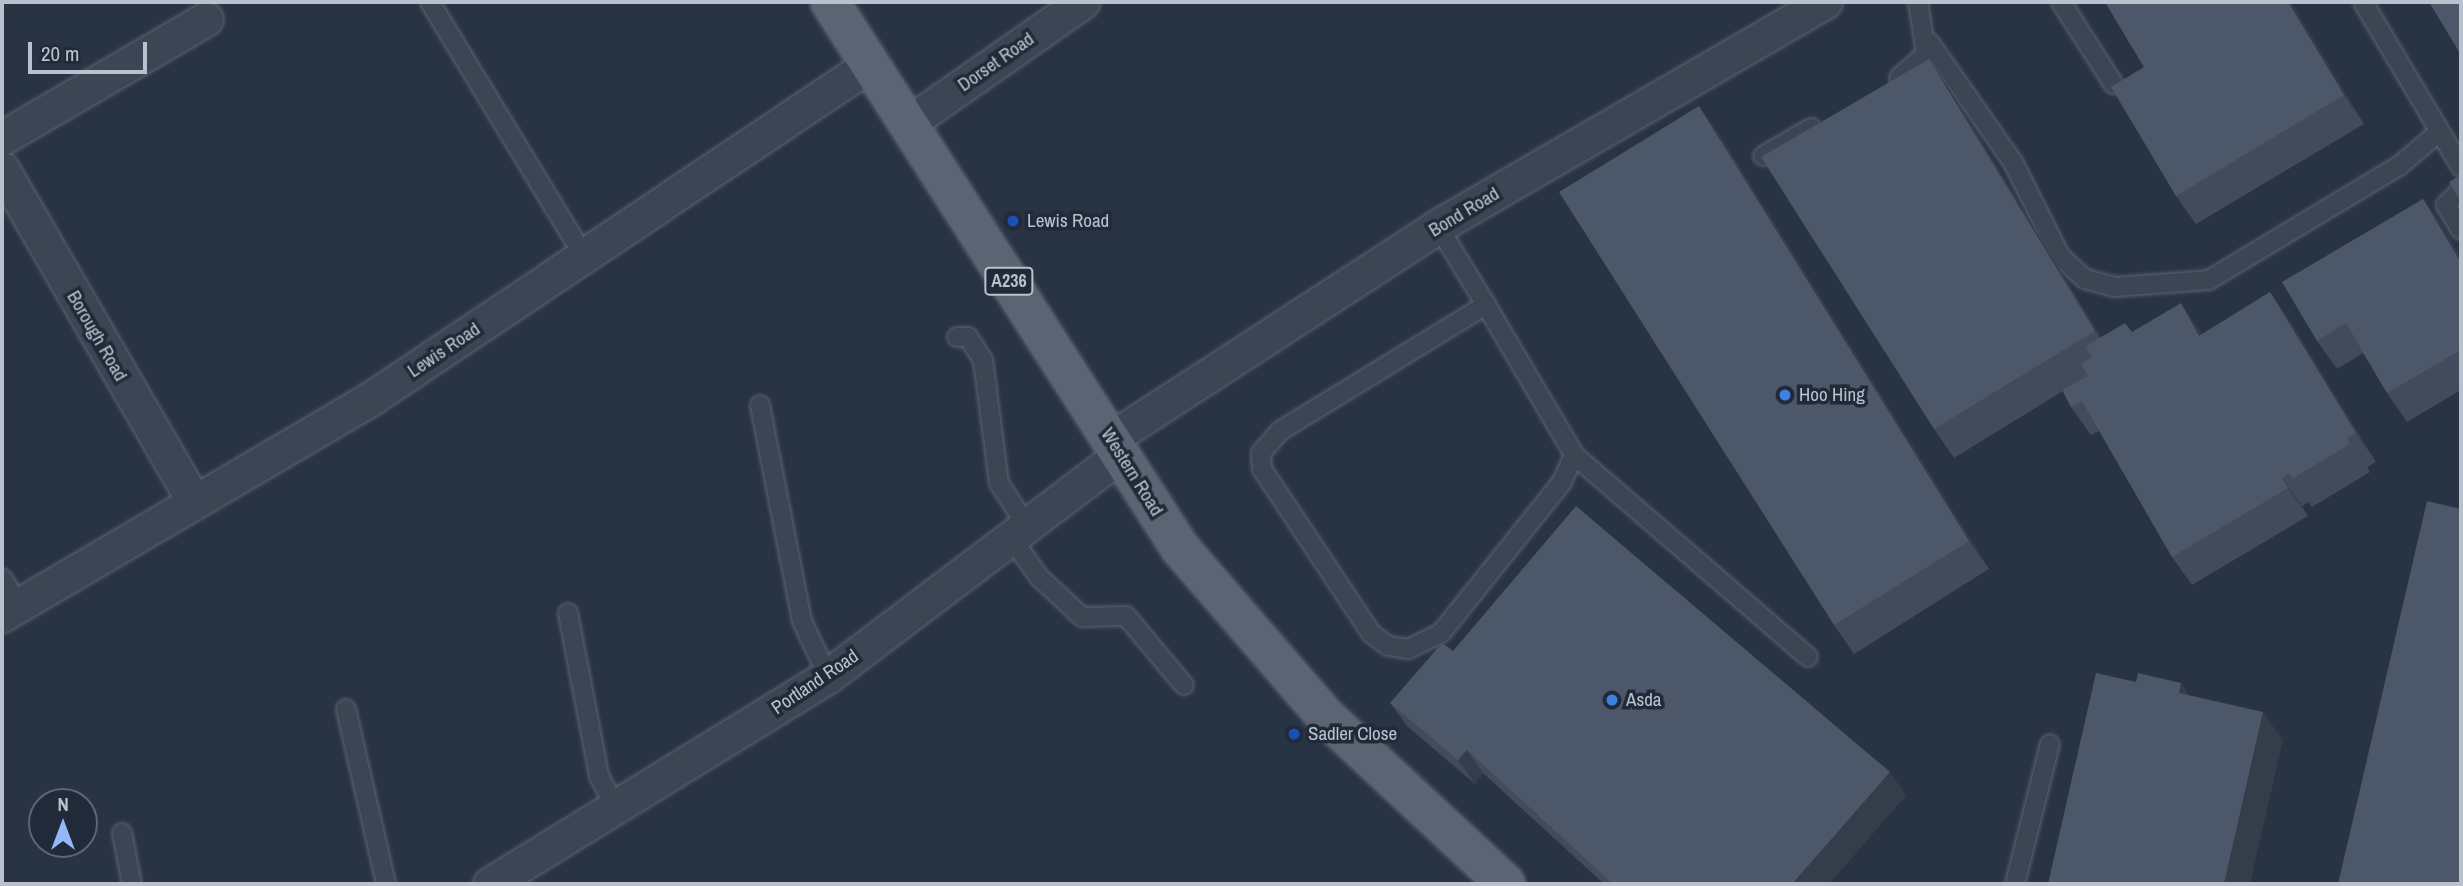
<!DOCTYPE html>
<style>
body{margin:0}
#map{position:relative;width:2463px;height:886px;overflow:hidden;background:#283344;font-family:"Archivo Narrow",sans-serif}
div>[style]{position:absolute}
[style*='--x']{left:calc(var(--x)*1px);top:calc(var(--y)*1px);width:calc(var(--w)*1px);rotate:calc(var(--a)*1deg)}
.roads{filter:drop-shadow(0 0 2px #5b6371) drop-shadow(0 0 2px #5b6371)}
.service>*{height:18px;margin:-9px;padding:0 9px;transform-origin:9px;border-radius:9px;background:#3c4553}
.minor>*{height:33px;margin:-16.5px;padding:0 16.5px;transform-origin:16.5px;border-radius:16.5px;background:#3c4553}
.primary>*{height:38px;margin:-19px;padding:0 19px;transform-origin:19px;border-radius:19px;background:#5a6473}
.wall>*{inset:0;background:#414b5b}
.shaded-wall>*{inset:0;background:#353d4a}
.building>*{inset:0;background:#4c576a}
.dots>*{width:19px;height:19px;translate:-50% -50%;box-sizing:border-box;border:4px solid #212a39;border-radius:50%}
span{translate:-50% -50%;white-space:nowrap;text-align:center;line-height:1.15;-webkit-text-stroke:7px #212a39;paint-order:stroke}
.shield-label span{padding:2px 5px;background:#212a39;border:2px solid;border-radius:5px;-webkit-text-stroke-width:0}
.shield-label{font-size:18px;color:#bac1cd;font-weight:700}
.street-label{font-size:19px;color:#bac1cd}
.poi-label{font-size:19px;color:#bac1cd}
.left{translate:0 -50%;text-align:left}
.frame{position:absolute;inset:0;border:4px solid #bac1cd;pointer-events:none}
.north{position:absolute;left:28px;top:788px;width:70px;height:70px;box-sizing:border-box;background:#212a39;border:2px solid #5e6674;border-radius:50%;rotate:0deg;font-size:19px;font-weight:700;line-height:28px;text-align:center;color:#bac1cd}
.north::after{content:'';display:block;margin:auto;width:24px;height:32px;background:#94b8f8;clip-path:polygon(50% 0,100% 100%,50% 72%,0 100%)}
.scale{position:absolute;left:28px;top:42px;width:119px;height:32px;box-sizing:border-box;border:4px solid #bac1cd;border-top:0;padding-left:9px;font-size:21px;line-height:24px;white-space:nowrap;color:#bac1cd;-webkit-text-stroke:5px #212a39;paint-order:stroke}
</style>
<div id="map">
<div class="roads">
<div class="service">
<i style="--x:430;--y:2;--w:297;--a:58.8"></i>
<i style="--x:2061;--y:2;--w:98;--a:57.4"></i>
<i style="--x:2363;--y:2;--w:192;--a:59.3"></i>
<i style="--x:1929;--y:42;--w:149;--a:55.1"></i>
<i style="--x:2014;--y:164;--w:103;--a:63.4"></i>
<i style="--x:2060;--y:256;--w:34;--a:43"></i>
<i style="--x:2085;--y:279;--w:30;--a:15"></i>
<i style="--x:2114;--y:287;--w:95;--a:-4.2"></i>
<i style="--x:2209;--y:280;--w:222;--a:-31"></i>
<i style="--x:2399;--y:166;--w:52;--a:-40.4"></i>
<i style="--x:1899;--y:78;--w:36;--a:-42"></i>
<i style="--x:1926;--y:54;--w:53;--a:-98.7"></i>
<i style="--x:1763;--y:156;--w:56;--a:-30.3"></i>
<i style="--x:2461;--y:190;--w:21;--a:135"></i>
<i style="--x:2446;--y:205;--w:29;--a:59"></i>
<i style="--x:1438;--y:226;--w:92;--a:58.7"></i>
<i style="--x:1486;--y:305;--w:161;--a:59.5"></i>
<i style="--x:1568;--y:444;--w:13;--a:61"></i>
<i style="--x:1574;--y:455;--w:30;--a:114"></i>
<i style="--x:1562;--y:482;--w:193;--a:128.7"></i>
<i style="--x:1441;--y:633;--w:37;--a:154"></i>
<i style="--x:1408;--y:649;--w:20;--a:-171"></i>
<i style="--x:1388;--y:646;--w:21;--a:-143"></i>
<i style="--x:1371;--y:633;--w:197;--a:-123.6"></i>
<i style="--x:1262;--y:469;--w:16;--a:-94"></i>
<i style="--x:1261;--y:453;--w:29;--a:-49"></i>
<i style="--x:1280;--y:431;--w:241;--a:-31.5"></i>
<i style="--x:957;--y:337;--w:11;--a:0"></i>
<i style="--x:968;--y:337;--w:27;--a:57"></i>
<i style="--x:983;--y:360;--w:124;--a:82.6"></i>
<i style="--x:999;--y:483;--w:50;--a:57.3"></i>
<i style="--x:760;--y:405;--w:220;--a:79"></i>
<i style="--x:802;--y:621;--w:61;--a:64.7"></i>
<i style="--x:1574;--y:455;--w:309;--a:40.8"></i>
<i style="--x:1011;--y:537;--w:49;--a:55"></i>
<i style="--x:1039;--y:577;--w:59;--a:42.9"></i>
<i style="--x:1082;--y:617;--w:44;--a:-1.3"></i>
<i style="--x:1126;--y:616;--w:90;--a:50"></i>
<i style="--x:2;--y:578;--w:31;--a:58"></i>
<i style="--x:568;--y:613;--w:166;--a:79.2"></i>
<i style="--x:599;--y:776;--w:38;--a:62"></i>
<i style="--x:346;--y:709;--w:180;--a:77.1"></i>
<i style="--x:122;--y:833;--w:52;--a:78.9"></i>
<i style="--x:2015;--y:884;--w:144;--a:-76"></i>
</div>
<div class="minor">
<i style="--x:910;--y:122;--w:210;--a:-34.9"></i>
<i style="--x:2;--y:138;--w:236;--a:-30.3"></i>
<i style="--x:2;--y:169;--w:384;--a:60"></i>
<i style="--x:1112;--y:438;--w:389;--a:-33"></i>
<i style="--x:1438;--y:226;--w:447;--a:-30.1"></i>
<i style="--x:2;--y:615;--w:430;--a:-30.4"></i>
<i style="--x:373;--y:397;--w:600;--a:-33.8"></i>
<i style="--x:490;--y:884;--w:397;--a:-31.6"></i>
<i style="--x:828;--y:676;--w:368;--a:-37.1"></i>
</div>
<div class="primary">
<i style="--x:830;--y:2;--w:649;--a:57.34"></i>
<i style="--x:1180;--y:548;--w:221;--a:49.2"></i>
<i style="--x:1324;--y:715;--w:248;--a:42.9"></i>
</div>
</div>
<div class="wall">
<i style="clip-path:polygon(2105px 2px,2291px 2px,2364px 124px,2196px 224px,2176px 196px,2144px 67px)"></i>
<i style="clip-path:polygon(1929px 59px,1948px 87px,2101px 337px,2132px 332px,2202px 334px,2270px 292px,2290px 321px,2376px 462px,2367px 467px,2370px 472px,2312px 507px,2308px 502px,2302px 506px,2308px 516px,2192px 585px,2172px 557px,2099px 431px,2091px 435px,2071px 407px,2063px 391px,1954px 458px,1934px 429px)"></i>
<i style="clip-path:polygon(1719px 134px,1989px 569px,1854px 654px,1834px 625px)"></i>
<i style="clip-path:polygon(2423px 199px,2443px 227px,2461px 258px,2461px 390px,2407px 422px,2387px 393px,2363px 353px,2337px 369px,2317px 341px)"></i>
<i style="clip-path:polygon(1453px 651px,1906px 795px,1829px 884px,1604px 884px,1483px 773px,1475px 784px,1407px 726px,1390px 703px)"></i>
</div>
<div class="shaded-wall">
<i style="clip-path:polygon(2288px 2px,2291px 2px,2364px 124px,2344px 95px)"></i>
<i style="clip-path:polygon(1929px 59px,1948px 87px,2114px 359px,2095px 331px)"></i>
<i style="clip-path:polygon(1699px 106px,1719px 134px,1989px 569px,1969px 541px)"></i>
<i style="clip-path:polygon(2423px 199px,2443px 227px,2461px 258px,2461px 263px)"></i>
<i style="clip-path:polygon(2270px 292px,2290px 321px,2376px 462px,2356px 433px)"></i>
<i style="clip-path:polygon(2181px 303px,2201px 332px,2219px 364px,2199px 336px)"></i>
<i style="clip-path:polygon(2282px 478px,2302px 506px,2308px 516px,2288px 488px)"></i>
<i style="clip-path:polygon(2181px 683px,2201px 712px,2179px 693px)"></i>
<i style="clip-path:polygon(2263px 712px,2283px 740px,2250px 884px,2224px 884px)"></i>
<i style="clip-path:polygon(1467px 750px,1483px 773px,1475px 784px,1458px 760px)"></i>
<i style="clip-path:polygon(1890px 772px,1906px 795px,1829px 884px,1792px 884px)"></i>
</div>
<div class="building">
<i style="clip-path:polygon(2105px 2px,2288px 2px,2344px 95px,2176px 196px,2111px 87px,2144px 67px)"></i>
<i style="clip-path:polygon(2429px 2px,2461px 2px,2461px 55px)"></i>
<i style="clip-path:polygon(1929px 59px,2095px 331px,1934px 429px,1761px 157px)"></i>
<i style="clip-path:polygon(1699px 106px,1969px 541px,1834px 625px,1559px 192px)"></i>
<i style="clip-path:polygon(2461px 175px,2461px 203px,2449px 182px)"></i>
<i style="clip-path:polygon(2423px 199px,2461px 263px,2461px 350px,2387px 393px,2346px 323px,2317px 341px,2282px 282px)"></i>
<i style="clip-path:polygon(2270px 292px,2356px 433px,2347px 438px,2350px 444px,2292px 479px,2290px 473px,2282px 478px,2288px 488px,2172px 557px,2082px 401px,2071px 407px,2062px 390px,2088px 376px,2081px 364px,2092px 358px,2086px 346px,2125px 323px,2132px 332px,2181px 303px,2199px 336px)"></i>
<i style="clip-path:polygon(2427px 501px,2461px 509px,2461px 884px,2338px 884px)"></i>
<i style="clip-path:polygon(1576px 506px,1890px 772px,1792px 884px,1613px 884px,1467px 750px,1458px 760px,1390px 703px,1442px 643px,1453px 651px)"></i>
<i style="clip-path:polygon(2096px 673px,2136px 682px,2138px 673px,2181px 683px,2179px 693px,2263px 712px,2224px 884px,2048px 884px)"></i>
</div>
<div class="dots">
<i style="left:1013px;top:221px;background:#1a4fb4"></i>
<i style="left:1785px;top:395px;background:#3f7fe0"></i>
<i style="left:1612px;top:700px;background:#3f7fe0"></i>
<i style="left:1294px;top:734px;background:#1a4fb4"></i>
</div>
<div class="shield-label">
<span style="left:1009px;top:281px">A236</span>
</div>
<div class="street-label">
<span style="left:996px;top:62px;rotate:-35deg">Dorset Road</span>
<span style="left:1464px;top:212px;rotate:-31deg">Bond Road</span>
<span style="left:97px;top:336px;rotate:60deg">Borough Road</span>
<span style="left:444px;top:350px;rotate:-34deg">Lewis Road</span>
<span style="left:1132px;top:472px;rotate:58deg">Western Road</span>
<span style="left:815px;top:682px;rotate:-34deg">Portland Road</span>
</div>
<div class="poi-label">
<span class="left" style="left:1027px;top:221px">Lewis Road</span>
<span class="left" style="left:1799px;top:395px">Hoo Hing</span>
<span class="left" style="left:1626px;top:700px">Asda</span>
<span class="left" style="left:1308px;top:734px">Sadler Close</span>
</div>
<div class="frame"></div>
<div class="north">N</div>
<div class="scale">20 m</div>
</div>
